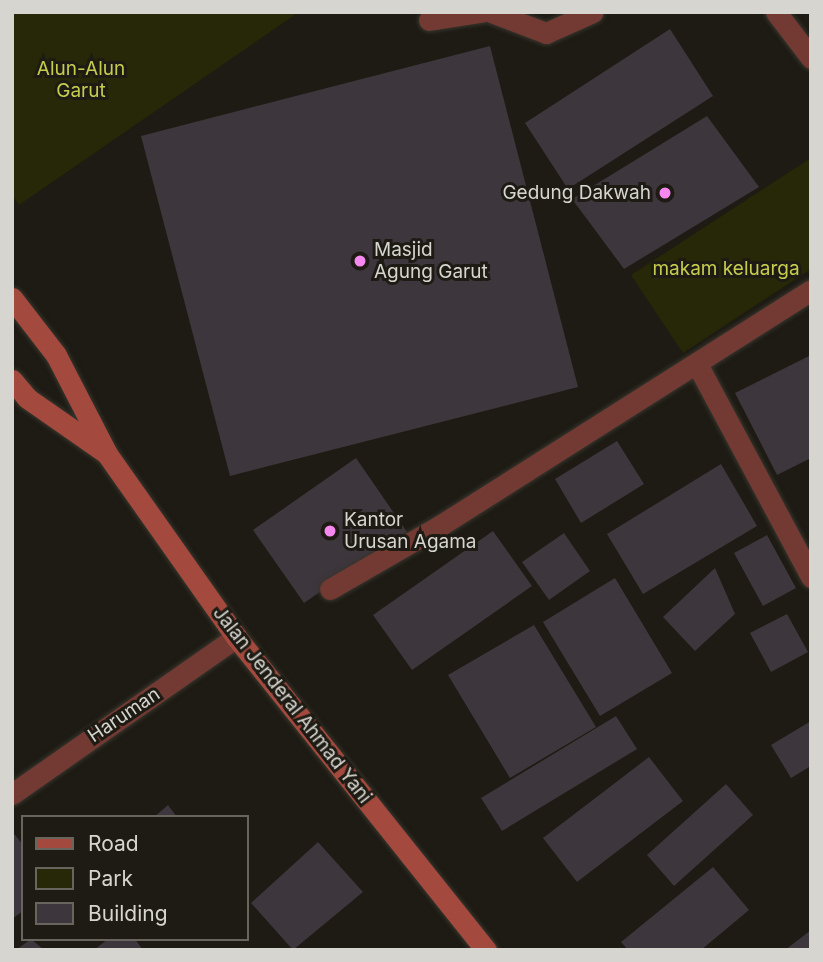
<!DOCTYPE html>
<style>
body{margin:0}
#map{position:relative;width:823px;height:962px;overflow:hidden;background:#1d1b13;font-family:Inter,sans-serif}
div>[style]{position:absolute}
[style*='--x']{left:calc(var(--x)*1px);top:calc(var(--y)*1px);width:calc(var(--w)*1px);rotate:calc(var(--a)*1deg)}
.green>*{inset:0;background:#262807}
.building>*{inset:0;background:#3e363d}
.roads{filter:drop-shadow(0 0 2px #37352d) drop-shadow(0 0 2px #37352d)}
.lane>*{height:21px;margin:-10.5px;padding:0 10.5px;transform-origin:10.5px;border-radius:10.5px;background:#723a32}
.street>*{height:21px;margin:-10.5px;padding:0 10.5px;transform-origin:10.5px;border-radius:10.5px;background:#723a32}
.secondary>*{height:21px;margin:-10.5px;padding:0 10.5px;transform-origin:10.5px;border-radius:10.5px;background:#a3493e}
.dots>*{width:19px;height:19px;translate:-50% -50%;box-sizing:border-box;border:4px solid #1d1b13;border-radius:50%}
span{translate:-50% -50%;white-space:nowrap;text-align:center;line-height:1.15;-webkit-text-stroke:6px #1d1b13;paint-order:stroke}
.park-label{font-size:19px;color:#c6cd4e}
.poi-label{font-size:19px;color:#d6d5cf}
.right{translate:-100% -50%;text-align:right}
.left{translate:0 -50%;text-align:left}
.street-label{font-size:19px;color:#d6d5cf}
.frame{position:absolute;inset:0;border:14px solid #d6d5cf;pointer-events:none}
.legend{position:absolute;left:21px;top:815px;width:228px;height:126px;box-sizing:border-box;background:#1d1b13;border:2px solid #67655e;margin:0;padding:9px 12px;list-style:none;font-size:21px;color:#d6d5cf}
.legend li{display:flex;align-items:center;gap:14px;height:35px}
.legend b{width:35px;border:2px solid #67655e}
</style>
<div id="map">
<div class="green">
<i style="clip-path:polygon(12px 12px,299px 12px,19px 205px,12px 195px)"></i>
<i style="clip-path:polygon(811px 158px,811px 269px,683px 353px,631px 275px)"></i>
</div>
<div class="building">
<i style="clip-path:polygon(670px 29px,713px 96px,568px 189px,525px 123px)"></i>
<i style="clip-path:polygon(490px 46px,578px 387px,230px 476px,141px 136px)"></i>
<i style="clip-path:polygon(707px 116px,759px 187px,624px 269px,572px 199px)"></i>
<i style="clip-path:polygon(811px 355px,811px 458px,777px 475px,735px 393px)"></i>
<i style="clip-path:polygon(617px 441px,644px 484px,581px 523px,555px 479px)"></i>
<i style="clip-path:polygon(356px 458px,407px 532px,304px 603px,253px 530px)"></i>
<i style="clip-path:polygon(721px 464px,757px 526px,643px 594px,607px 534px)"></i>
<i style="clip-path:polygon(493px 531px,532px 586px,412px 670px,373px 615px)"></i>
<i style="clip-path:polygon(564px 533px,590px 571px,549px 600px,522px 562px)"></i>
<i style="clip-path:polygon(767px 535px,796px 588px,763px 606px,734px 553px)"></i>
<i style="clip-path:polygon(715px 568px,735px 614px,695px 651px,663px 617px)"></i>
<i style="clip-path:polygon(615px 578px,672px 673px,600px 716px,543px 622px)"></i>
<i style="clip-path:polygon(787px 614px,808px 652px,771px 672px,750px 633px)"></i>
<i style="clip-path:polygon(534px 625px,596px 727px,510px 778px,448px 675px)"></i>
<i style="clip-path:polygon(616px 716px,637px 749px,502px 831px,481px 798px)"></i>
<i style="clip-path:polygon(811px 721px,811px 766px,791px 778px,771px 745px)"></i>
<i style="clip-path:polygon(649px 757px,683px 801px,577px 882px,543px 838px)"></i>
<i style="clip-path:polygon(726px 784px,753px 815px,674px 886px,647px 855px)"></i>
<i style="clip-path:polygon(168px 805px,177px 817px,154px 817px)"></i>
<i style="clip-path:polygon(12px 831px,23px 845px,23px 911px,12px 919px)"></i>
<i style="clip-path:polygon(318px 842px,363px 892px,293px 950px,251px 903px)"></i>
<i style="clip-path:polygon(713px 867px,749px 910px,701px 950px,628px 950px,621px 942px)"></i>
<i style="clip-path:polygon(811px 930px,811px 950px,785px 950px)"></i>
<i style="clip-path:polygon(31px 939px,44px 950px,16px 950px)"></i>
<i style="clip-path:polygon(108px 939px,135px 939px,143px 950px,94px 950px)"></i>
</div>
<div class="roads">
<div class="lane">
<i style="--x:491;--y:12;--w:59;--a:20.9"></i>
<i style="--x:546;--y:33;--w:51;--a:-24.1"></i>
<i style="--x:429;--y:20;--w:52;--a:-8.9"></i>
</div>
<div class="street">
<i style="--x:776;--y:12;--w:58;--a:52.7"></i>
<i style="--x:697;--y:364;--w:242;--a:61.8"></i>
<i style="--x:330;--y:589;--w:128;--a:-30"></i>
<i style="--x:441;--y:525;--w:438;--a:-32.4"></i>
<i style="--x:12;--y:794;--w:274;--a:-35"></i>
</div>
<div class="secondary">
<i style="--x:12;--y:298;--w:72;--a:52.3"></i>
<i style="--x:56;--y:355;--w:111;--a:62.7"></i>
<i style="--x:107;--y:454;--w:224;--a:54.8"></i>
<i style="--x:236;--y:637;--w:401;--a:51.4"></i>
<i style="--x:12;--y:380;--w:23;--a:50"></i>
<i style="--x:27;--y:398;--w:93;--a:34.9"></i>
</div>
</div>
<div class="dots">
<i style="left:665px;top:193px;background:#f589ef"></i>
<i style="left:360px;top:261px;background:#f589ef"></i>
<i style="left:330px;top:531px;background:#f589ef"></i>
</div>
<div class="park-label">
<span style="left:81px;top:80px">Alun-Alun<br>Garut</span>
<span style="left:726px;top:269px">makam keluarga</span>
</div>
<div class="poi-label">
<span class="right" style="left:651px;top:193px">Gedung Dakwah</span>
<span class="left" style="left:374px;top:261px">Masjid<br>Agung Garut</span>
<span class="left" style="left:344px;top:531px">Kantor<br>Urusan Agama</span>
</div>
<div class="street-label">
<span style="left:292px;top:705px;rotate:52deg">Jalan Jenderal Ahmad Yani</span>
<span style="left:124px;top:715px;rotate:-34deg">Haruman</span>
</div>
<div class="frame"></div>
<ul class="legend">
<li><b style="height:9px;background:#a3493e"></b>Road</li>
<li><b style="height:19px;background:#262807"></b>Park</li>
<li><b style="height:19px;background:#3e363d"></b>Building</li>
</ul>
</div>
